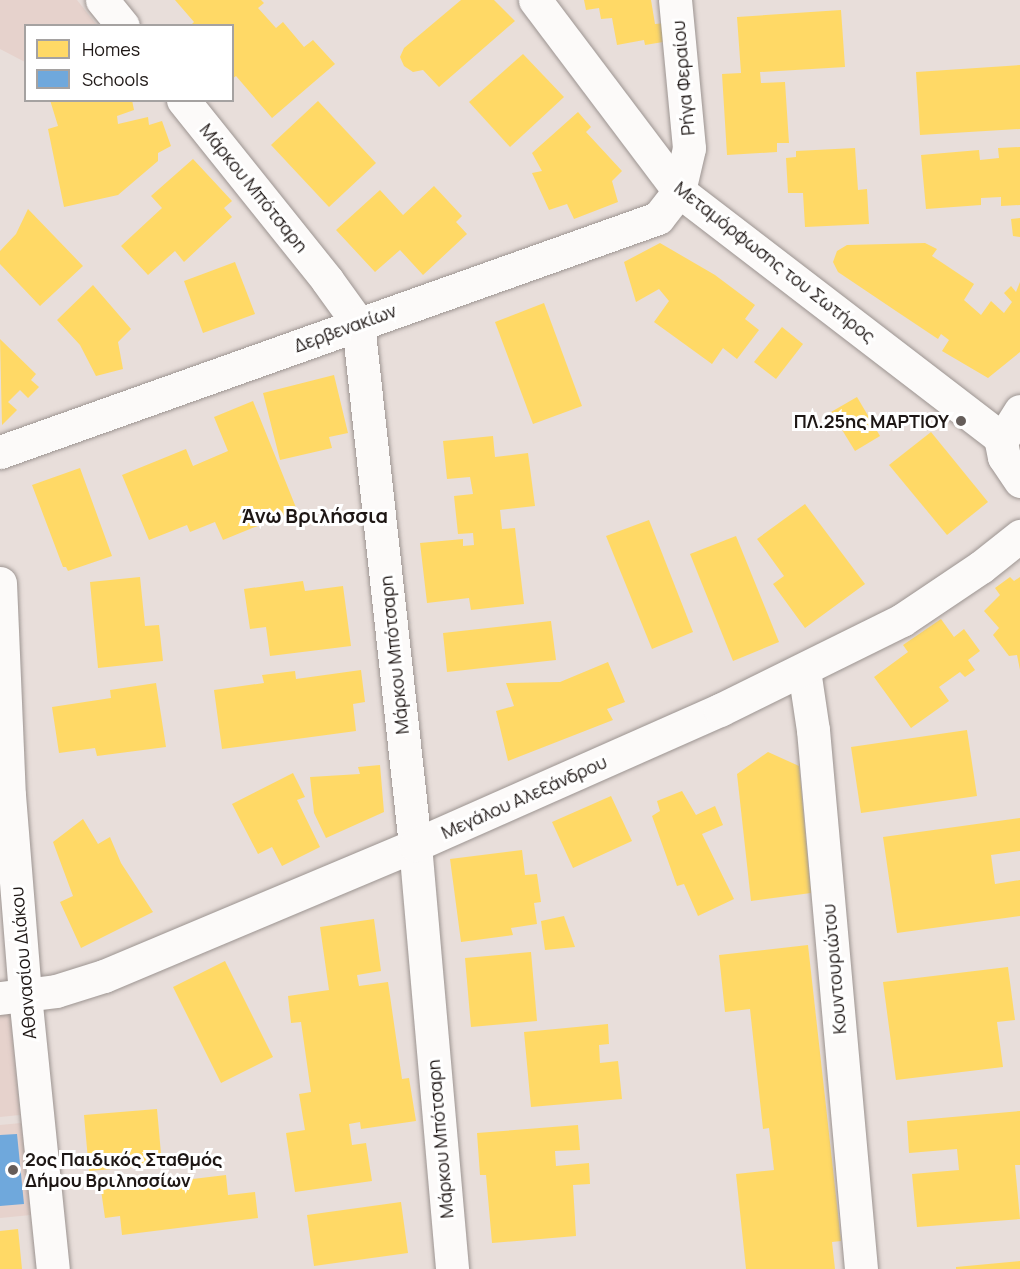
<!DOCTYPE html>
<meta charset="utf-8">
<style>
body{margin:0}
#map{position:relative;width:1020px;height:1269px;overflow:hidden;background:#e8deda;font-family:Manrope,sans-serif}
div>[style]{position:absolute}
[style*='--x']{left:calc(var(--x)*1px);top:calc(var(--y)*1px);width:calc(var(--w)*1px);rotate:calc(var(--a)*1deg)}
.built>*{inset:0;background:#e6d2cc}
.homes>*{inset:0;background:#ffd966}
.schools>*{inset:0;background:#6fa8dc}
.roads{filter:drop-shadow(0 0 2px #9c9491) drop-shadow(0 0 2px #9c9491)}
.minor>*{height:33px;margin:-16.5px;padding:0 16.5px;transform-origin:16.5px;border-radius:16.5px;background:#fcfaf9}
.dots>*{width:16px;height:16px;translate:-50% -50%;box-sizing:border-box;border:3px solid #fff;border-radius:50%}
span{translate:-50% -50%;white-space:nowrap;text-align:center;line-height:1.15;-webkit-text-stroke:6px #fff;paint-order:stroke}
.street-label{font-size:18px;color:#1e1715}
.poi-label{font-size:18px;color:#1e1715;font-weight:700}
.right{translate:-100% -50%;text-align:right}
.left{translate:0 -50%;text-align:left}
.neighbourhood-label{font-size:20px;color:#1e1715;font-weight:700}
.legend{position:absolute;left:24px;top:24px;width:210px;height:78px;box-sizing:border-box;background:#fff;border:2px solid #a5a2a1;margin:0;padding:8px 10px;list-style:none;font-size:18px;color:#1e1715}
.legend li{display:flex;align-items:center;gap:12px;height:30px}
.legend b{width:30px;border:2px solid #a5a2a1}
</style>
<div id="map">
<div class="built">
<i style="clip-path:polygon(0 0,77px 0,96px 24px,26px 26px,25px 62px,0 49px)"></i>
<i style="clip-path:polygon(10px 1011px,20px 1115px,0 1117px,0 1012px)"></i>
<i style="clip-path:polygon(21px 1123px,31px 1215px,0 1218px,0 1125px)"></i>
</div>
<div class="homes">
<i style="clip-path:polygon(175px 0,261px 0,264px 3px,258px 8px,276px 28px,283px 22px,304px 47px,313px 40px,335px 64px,272px 118px,236px 76px,232px 79px,232px 26px,190px 26px,194px 22px)"></i>
<i style="clip-path:polygon(461px 0,494px 0,515px 21px,439px 87px,423px 70px,413px 72px,404px 66px,400px 57px,404px 48px)"></i>
<i style="clip-path:polygon(584px 0,651px 0,655px 24px,666px 23px,669px 41px,645px 45px,644px 40px,617px 45px,612px 18px,601px 19px,599px 8px,586px 10px)"></i>
<i style="clip-path:polygon(841px 10px,845px 67px,760px 72px,761px 83px,785px 82px,789px 143px,777px 143px,777px 152px,727px 155px,722px 74px,741px 73px,737px 17px)"></i>
<i style="clip-path:polygon(523px 54px,564px 97px,510px 147px,469px 102px)"></i>
<i style="clip-path:polygon(1020px 65px,1020px 129px,920px 135px,916px 72px)"></i>
<i style="clip-path:polygon(50px 100px,132px 100px,134px 110px,117px 116px,118px 124px,148px 117px,149px 125px,162px 121px,171px 146px,158px 153px,158px 161px,118px 195px,64px 207px,48px 129px,58px 126px)"></i>
<i style="clip-path:polygon(318px 101px,376px 163px,329px 207px,271px 145px)"></i>
<i style="clip-path:polygon(578px 112px,591px 127px,586px 132px,622px 171px,612px 181px,618px 202px,574px 219px,567px 204px,549px 210px,532px 173px,542px 171px,532px 153px)"></i>
<i style="clip-path:polygon(1020px 147px,1020px 205px,1001px 206px,1001px 197px,981px 198px,981px 205px,926px 209px,921px 155px,979px 150px,980px 160px,999px 158px,998px 148px)"></i>
<i style="clip-path:polygon(855px 148px,858px 190px,867px 189px,869px 224px,805px 227px,803px 193px,788px 193px,786px 158px,796px 157px,796px 151px)"></i>
<i style="clip-path:polygon(193px 159px,232px 201px,224px 208px,232px 217px,184px 262px,175px 251px,148px 275px,121px 246px,162px 208px,151px 196px)"></i>
<i style="clip-path:polygon(434px 186px,462px 216px,456px 222px,467px 234px,423px 275px,400px 250px,375px 272px,336px 230px,380px 190px,403px 215px)"></i>
<i style="clip-path:polygon(28px 209px,83px 266px,40px 306px,0 264px,0 251px,16px 234px)"></i>
<i style="clip-path:polygon(1020px 218px,1020px 237px,1013px 236px,1011px 219px)"></i>
<i style="clip-path:polygon(660px 243px,715px 275px,755px 305px,745px 319px,759px 330px,737px 359px,723px 348px,712px 364px,654px 322px,669px 301px,659px 289px,636px 302px,624px 262px)"></i>
<i style="clip-path:polygon(925px 243px,937px 249px,932px 256px,974px 284px,964px 300px,981px 315px,991px 301px,1004px 313px,1012px 302px,1004px 293px,1011px 286px,1016px 292px,1020px 282px,1020px 352px,988px 378px,942px 351px,949px 340px,941px 334px,938px 339px,896px 311px,838px 272px,833px 262px,837px 251px,847px 245px)"></i>
<i style="clip-path:polygon(235px 262px,255px 314px,203px 333px,184px 281px)"></i>
<i style="clip-path:polygon(93px 285px,131px 329px,118px 342px,123px 369px,96px 376px,80px 345px,57px 320px)"></i>
<i style="clip-path:polygon(544px 303px,582px 406px,533px 424px,495px 322px)"></i>
<i style="clip-path:polygon(782px 327px,803px 344px,776px 379px,754px 362px)"></i>
<i style="clip-path:polygon(0 339px,36px 374px,31px 380px,39px 387px,28px 398px,20px 390px,8px 402px,17px 410px,2px 425px)"></i>
<i style="clip-path:polygon(334px 375px,348px 433px,329px 437px,332px 448px,280px 460px,263px 393px)"></i>
<i style="clip-path:polygon(857px 397px,880px 436px,855px 451px,831px 412px)"></i>
<i style="clip-path:polygon(253px 401px,297px 510px,223px 540px,215px 522px,190px 532px,187px 525px,149px 540px,122px 475px,186px 449px,193px 466px,228px 451px,214px 417px)"></i>
<i style="clip-path:polygon(931px 432px,988px 502px,947px 535px,889px 465px)"></i>
<i style="clip-path:polygon(493px 436px,495px 457px,528px 453px,535px 506px,500px 510px,502px 529px,515px 528px,524px 604px,471px 610px,469px 598px,427px 603px,420px 543px,463px 539px,463px 546px,474px 545px,473px 533px,458px 534px,454px 496px,473px 494px,470px 477px,447px 479px,443px 441px)"></i>
<i style="clip-path:polygon(80px 468px,112px 556px,68px 571px,66px 567px,63px 567px,32px 485px)"></i>
<i style="clip-path:polygon(805px 504px,865px 584px,805px 628px,773px 584px,784px 576px,757px 539px)"></i>
<i style="clip-path:polygon(649px 520px,693px 632px,652px 649px,606px 536px)"></i>
<i style="clip-path:polygon(736px 536px,779px 642px,733px 661px,690px 554px)"></i>
<i style="clip-path:polygon(140px 577px,145px 626px,159px 625px,163px 661px,98px 668px,90px 582px)"></i>
<i style="clip-path:polygon(1010px 577px,1014px 581px,1020px 577px,1020px 670px,1017px 655px,1009px 656px,993px 635px,999px 628px,984px 611px,1000px 595px,995px 588px)"></i>
<i style="clip-path:polygon(303px 581px,305px 591px,343px 586px,351px 646px,270px 656px,266px 627px,250px 629px,244px 589px)"></i>
<i style="clip-path:polygon(941px 619px,954px 637px,964px 629px,980px 651px,968px 660px,975px 670px,965px 677px,960px 672px,939px 687px,949px 701px,911px 728px,874px 677px,908px 652px,903px 645px)"></i>
<i style="clip-path:polygon(551px 621px,556px 660px,447px 672px,443px 633px)"></i>
<i style="clip-path:polygon(608px 662px,625px 702px,607px 709px,613px 720px,508px 761px,496px 711px,514px 706px,506px 683px,560px 682px)"></i>
<i style="clip-path:polygon(361px 670px,365px 702px,353px 704px,356px 731px,222px 749px,214px 690px,264px 683px,262px 675px,295px 671px,296px 679px)"></i>
<i style="clip-path:polygon(156px 683px,166px 747px,97px 756px,95px 748px,59px 753px,52px 707px,111px 698px,110px 690px)"></i>
<i style="clip-path:polygon(967px 730px,977px 796px,861px 813px,851px 747px)"></i>
<i style="clip-path:polygon(768px 752px,799px 766px,811px 893px,751px 901px,737px 774px)"></i>
<i style="clip-path:polygon(380px 765px,384px 812px,326px 838px,314px 813px,310px 777px,360px 774px,358px 767px)"></i>
<i style="clip-path:polygon(293px 773px,305px 797px,297px 800px,320px 847px,282px 866px,272px 847px,258px 854px,232px 804px)"></i>
<i style="clip-path:polygon(682px 791px,696px 815px,715px 806px,723px 825px,702px 834px,734px 899px,698px 916px,684px 884px,677px 886px,652px 816px,660px 811px,657px 801px)"></i>
<i style="clip-path:polygon(611px 796px,632px 841px,573px 868px,552px 822px)"></i>
<i style="clip-path:polygon(1020px 818px,1020px 851px,991px 855px,995px 884px,1020px 880px,1020px 916px,897px 933px,883px 837px)"></i>
<i style="clip-path:polygon(83px 819px,98px 844px,110px 837px,121px 863px,153px 912px,81px 948px,60px 902px,73px 896px,53px 842px)"></i>
<i style="clip-path:polygon(522px 850px,525px 875px,537px 874px,541px 902px,534px 903px,537px 924px,511px 928px,513px 935px,461px 942px,450px 859px)"></i>
<i style="clip-path:polygon(564px 916px,575px 947px,545px 950px,541px 921px)"></i>
<i style="clip-path:polygon(374px 919px,381px 971px,357px 975px,359px 986px,388px 982px,402px 1079px,409px 1078px,416px 1121px,361px 1129px,360px 1122px,349px 1124px,352px 1145px,366px 1143px,372px 1181px,295px 1192px,286px 1133px,305px 1130px,299px 1094px,311px 1092px,301px 1022px,291px 1023px,288px 996px,329px 990px,320px 927px)"></i>
<i style="clip-path:polygon(808px 945px,841px 1241px,832px 1242px,835px 1269px,746px 1269px,736px 1174px,774px 1170px,769px 1128px,763px 1129px,750px 1009px,725px 1012px,719px 955px)"></i>
<i style="clip-path:polygon(531px 952px,537px 1021px,471px 1027px,465px 958px)"></i>
<i style="clip-path:polygon(225px 961px,273px 1057px,221px 1083px,173px 987px)"></i>
<i style="clip-path:polygon(1008px 967px,1015px 1020px,997px 1022px,1003px 1067px,896px 1080px,883px 982px)"></i>
<i style="clip-path:polygon(608px 1024px,609px 1044px,599px 1045px,600px 1063px,618px 1061px,622px 1099px,531px 1107px,524px 1032px)"></i>
<i style="clip-path:polygon(157px 1109px,162px 1165px,89px 1171px,84px 1115px)"></i>
<i style="clip-path:polygon(1020px 1111px,1020px 1165px,1015px 1165px,1020px 1219px,917px 1227px,912px 1174px,959px 1170px,957px 1149px,909px 1153px,907px 1121px)"></i>
<i style="clip-path:polygon(578px 1125px,580px 1150px,555px 1151px,556px 1166px,589px 1163px,590px 1184px,573px 1185px,576px 1236px,492px 1243px,486px 1175px,480px 1175px,477px 1133px)"></i>
<i style="clip-path:polygon(226px 1175px,228px 1195px,255px 1192px,258px 1218px,122px 1235px,120px 1216px,105px 1218px,101px 1190px)"></i>
<i style="clip-path:polygon(401px 1202px,408px 1253px,314px 1266px,307px 1215px)"></i>
<i style="clip-path:polygon(18px 1229px,22px 1269px,0 1269px,0 1231px)"></i>
<i style="clip-path:polygon(1020px 1261px,1020px 1269px,956px 1269px,956px 1267px)"></i>
</div>
<div class="schools">
<i style="clip-path:polygon(17px 1134px,24px 1204px,0 1206px,0 1135px)"></i>
</div>
<div class="roads">
<div class="minor">
<i style="--x:102;--y:0;--w:33;--a:51"></i>
<i style="--x:535;--y:0;--w:239;--a:53"></i>
<i style="--x:679;--y:191;--w:406;--a:37.5"></i>
<i style="--x:183;--y:100;--w:231;--a:51.3"></i>
<i style="--x:327;--y:280;--w:53;--a:54.2"></i>
<i style="--x:358;--y:323;--w:525;--a:83.77"></i>
<i style="--x:415;--y:845;--w:426;--a:85"></i>
<i style="--x:1020;--y:411;--w:36;--a:122"></i>
<i style="--x:1001;--y:442;--w:15;--a:79"></i>
<i style="--x:1004;--y:457;--w:29;--a:56"></i>
<i style="--x:0;--y:452;--w:698;--a:-19.58"></i>
<i style="--x:658;--y:218;--w:34;--a:-52"></i>
<i style="--x:679;--y:191;--w:44;--a:-76.9"></i>
<i style="--x:689;--y:148;--w:149;--a:-95.4"></i>
<i style="--x:0;--y:583;--w:212;--a:87.6"></i>
<i style="--x:9;--y:795;--w:201;--a:85.4"></i>
<i style="--x:25;--y:995;--w:275;--a:84.2"></i>
<i style="--x:804;--y:670;--w:61;--a:81.5"></i>
<i style="--x:813;--y:730;--w:541;--a:84.91"></i>
<i style="--x:0;--y:998;--w:56;--a:-7.1"></i>
<i style="--x:56;--y:991;--w:50;--a:-17.4"></i>
<i style="--x:104;--y:976;--w:337;--a:-22.8"></i>
<i style="--x:415;--y:845;--w:334;--a:-23.9"></i>
<i style="--x:720;--y:710;--w:203;--a:-26.3"></i>
<i style="--x:902;--y:620;--w:95;--a:-33.9"></i>
<i style="--x:981;--y:567;--w:50;--a:-38.5"></i>
</div>
</div>
<div class="dots">
<i style="left:961px;top:421px;background:#655d5a"></i>
<i style="left:13px;top:1170px;background:#655d5a"></i>
</div>
<div class="street-label">
<span style="left:683px;top:78px;rotate:-95deg">Ρήγα Φεραίου</span>
<span style="left:254px;top:188px;rotate:51deg">Μάρκου Μπότσαρη</span>
<span style="left:775px;top:262px;rotate:38deg">Μεταμόρφωσης του Σωτήρος</span>
<span style="left:345px;top:328px;rotate:-20deg">Δερβενακίων</span>
<span style="left:394px;top:655px;rotate:-96deg">Μάρκου Μπότσαρη</span>
<span style="left:524px;top:797px;rotate:-24deg">Μεγάλου Αλεξάνδρου</span>
<span style="left:23px;top:963px;rotate:-95deg">Αθανασίου Διάκου</span>
<span style="left:834px;top:969px;rotate:-95deg">Κουντουριώτου</span>
<span style="left:440px;top:1139px;rotate:-95deg">Μάρκου Μπότσαρη</span>
</div>
<div class="poi-label">
<span class="right" style="left:949px;top:421px">ΠΛ.25ης ΜΑΡΤΙΟΥ</span>
<span class="left" style="left:25px;top:1170px">2ος Παιδικός Σταθμός<br>Δήμου Βριλησσίων</span>
</div>
<div class="neighbourhood-label">
<span style="left:315px;top:515px">Άνω Βριλήσσια</span>
</div>
<ul class="legend">
<li><b style="height:16px;background:#ffd966"></b>Homes</li>
<li><b style="height:16px;background:#6fa8dc"></b>Schools</li>
</ul>
</div>
